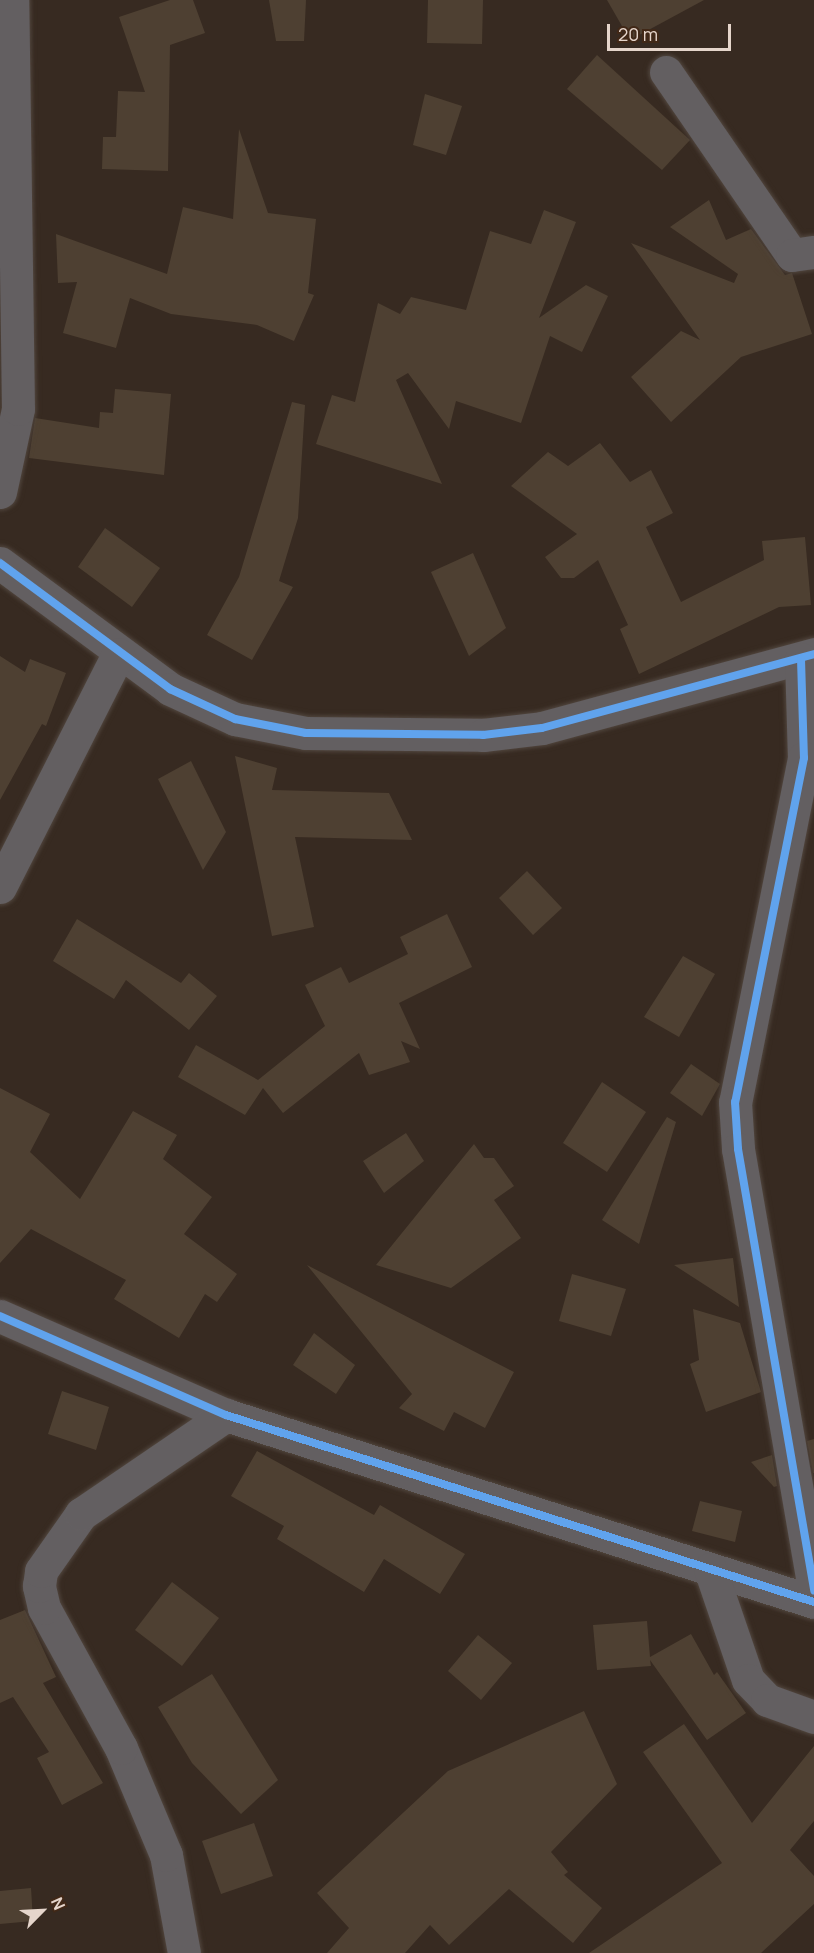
<!DOCTYPE html>
<style>
body{margin:0}
#map{position:relative;width:814px;height:1953px;overflow:hidden;background:#372a21;font-family:Manrope,sans-serif}
div>[style]{position:absolute}
[style*='--x']{left:calc(var(--x)*1px);top:calc(var(--y)*1px);width:calc(var(--w)*1px);rotate:calc(var(--a)*1deg)}
.building>*{inset:0;background:#4e4032}
.roads{filter:drop-shadow(0 0 2px #51463e) drop-shadow(0 0 2px #51463e)}
.minor>*{height:33px;margin:-16.5px;padding:0 16.5px;transform-origin:16.5px;border-radius:16.5px;background:#635f61}
.cycleway>*{height:8px;margin:-4px;padding:0 4px;transform-origin:4px;border-radius:4px;background:#60a3ed}
span{translate:-50% -50%;white-space:nowrap;text-align:center;line-height:1.15;-webkit-text-stroke:6px #412817;paint-order:stroke}
.north{position:absolute;left:12px;top:1881px;width:60px;height:60px;-webkit-text-stroke:4px #412817;paint-order:stroke;rotate:66deg;font-size:16px;font-weight:700;line-height:24px;text-align:center;color:#e5d5cb}
.north::after{content:'';display:block;margin:auto;width:21px;height:27px;background:#e5d5cb;clip-path:polygon(50% 0,100% 100%,50% 72%,0 100%)}
.scale{position:absolute;left:607px;top:24px;width:124px;height:27px;box-sizing:border-box;border:3px solid #e5d5cb;border-top:0;padding-left:8px;font-size:18px;line-height:21px;white-space:nowrap;color:#e5d5cb;-webkit-text-stroke:4px #412817;paint-order:stroke}
</style>
<div id="map">
<div class="building">
<i style="clip-path:polygon(170px 0,193px 0,205px 33px,170px 45px,168px 171px,102px 169px,103px 137px,116px 137px,118px 91px,145px 92px,119px 17px)"></i>
<i style="clip-path:polygon(269px 0,306px 0,304px 41px,276px 41px)"></i>
<i style="clip-path:polygon(428px 0,483px 0,482px 44px,427px 43px)"></i>
<i style="clip-path:polygon(607px 0,704px 0,630px 40px)"></i>
<i style="clip-path:polygon(597px 55px,690px 140px,662px 170px,567px 89px)"></i>
<i style="clip-path:polygon(425px 94px,462px 106px,446px 155px,413px 145px)"></i>
<i style="clip-path:polygon(239px 129px,268px 213px,316px 219px,308px 293px,314px 295px,294px 341px,257px 325px,171px 314px,130px 298px,116px 348px,63px 333px,77px 282px,58px 283px,56px 234px,167px 274px,183px 207px,233px 219px)"></i>
<i style="clip-path:polygon(709px 200px,726px 240px,751px 229px,785px 275px,792px 273px,812px 334px,741px 357px,671px 422px,631px 377px,681px 331px,700px 340px,631px 243px,734px 283px,738px 274px,670px 227px)"></i>
<i style="clip-path:polygon(544px 210px,576px 222px,539px 318px,586px 285px,608px 296px,582px 352px,550px 336px,521px 423px,456px 401px,449px 429px,408px 373px,396px 380px,442px 484px,316px 444px,332px 395px,355px 402px,378px 303px,400px 314px,411px 297px,466px 310px,490px 231px,531px 244px)"></i>
<i style="clip-path:polygon(115px 389px,171px 394px,164px 475px,29px 458px,35px 418px,99px 428px,100px 412px,113px 413px)"></i>
<i style="clip-path:polygon(292px 402px,305px 405px,298px 518px,279px 581px,293px 587px,252px 660px,207px 635px,239px 577px)"></i>
<i style="clip-path:polygon(600px 443px,630px 482px,651px 470px,673px 513px,646px 527px,681px 602px,764px 560px,762px 541px,805px 537px,811px 605px,779px 607px,639px 674px,620px 629px,628px 625px,598px 560px,574px 578px,561px 578px,545px 557px,577px 534px,511px 486px,548px 452px,568px 466px)"></i>
<i style="clip-path:polygon(105px 528px,160px 568px,132px 607px,78px 567px)"></i>
<i style="clip-path:polygon(473px 553px,506px 628px,469px 656px,431px 572px)"></i>
<i style="clip-path:polygon(0 656px,25px 672px,30px 659px,66px 673px,46px 726px,42px 724px,0 800px)"></i>
<i style="clip-path:polygon(235px 756px,277px 768px,272px 790px,389px 793px,412px 840px,295px 837px,314px 927px,272px 936px)"></i>
<i style="clip-path:polygon(191px 761px,226px 832px,203px 870px,158px 779px)"></i>
<i style="clip-path:polygon(527px 871px,562px 908px,533px 935px,499px 898px)"></i>
<i style="clip-path:polygon(447px 914px,472px 967px,399px 1003px,420px 1049px,401px 1041px,410px 1062px,369px 1075px,359px 1053px,283px 1113px,263px 1088px,245px 1115px,178px 1077px,196px 1045px,258px 1080px,325px 1026px,305px 985px,341px 967px,349px 983px,408px 954px,400px 937px)"></i>
<i style="clip-path:polygon(77px 919px,181px 983px,189px 973px,217px 996px,189px 1030px,126px 980px,114px 999px,53px 961px)"></i>
<i style="clip-path:polygon(683px 956px,715px 974px,679px 1037px,644px 1017px)"></i>
<i style="clip-path:polygon(691px 1064px,720px 1084px,702px 1116px,670px 1093px)"></i>
<i style="clip-path:polygon(602px 1082px,646px 1112px,607px 1172px,563px 1143px)"></i>
<i style="clip-path:polygon(0 1088px,50px 1114px,30px 1152px,80px 1199px,133px 1111px,177px 1135px,163px 1159px,212px 1197px,184px 1234px,237px 1274px,217px 1302px,205px 1294px,179px 1338px,114px 1299px,126px 1280px,31px 1229px,0 1263px)"></i>
<i style="clip-path:polygon(667px 1117px,676px 1122px,639px 1244px,602px 1220px)"></i>
<i style="clip-path:polygon(406px 1133px,424px 1161px,384px 1193px,363px 1161px)"></i>
<i style="clip-path:polygon(474px 1144px,484px 1158px,494px 1158px,514px 1186px,494px 1200px,521px 1238px,451px 1288px,376px 1265px)"></i>
<i style="clip-path:polygon(733px 1258px,739px 1307px,674px 1265px)"></i>
<i style="clip-path:polygon(307px 1265px,514px 1372px,485px 1428px,454px 1412px,444px 1431px,399px 1408px,412px 1394px)"></i>
<i style="clip-path:polygon(572px 1274px,626px 1289px,611px 1336px,559px 1321px)"></i>
<i style="clip-path:polygon(693px 1309px,740px 1323px,761px 1392px,706px 1412px,690px 1364px,699px 1360px)"></i>
<i style="clip-path:polygon(314px 1333px,355px 1365px,336px 1394px,293px 1365px)"></i>
<i style="clip-path:polygon(62px 1391px,109px 1407px,96px 1450px,48px 1434px)"></i>
<i style="clip-path:polygon(814px 1439px,814px 1473px,813px 1473px,807px 1441px)"></i>
<i style="clip-path:polygon(257px 1451px,374px 1515px,380px 1505px,465px 1554px,440px 1594px,384px 1559px,364px 1592px,277px 1539px,284px 1526px,231px 1496px)"></i>
<i style="clip-path:polygon(772px 1455px,777px 1486px,774px 1487px,751px 1462px)"></i>
<i style="clip-path:polygon(700px 1501px,742px 1511px,735px 1542px,692px 1531px)"></i>
<i style="clip-path:polygon(172px 1582px,219px 1618px,182px 1666px,135px 1630px)"></i>
<i style="clip-path:polygon(25px 1610px,56px 1677px,43px 1683px,103px 1783px,62px 1805px,37px 1758px,49px 1752px,13px 1697px,0 1703px,0 1620px)"></i>
<i style="clip-path:polygon(647px 1621px,650px 1657px,691px 1634px,714px 1675px,717px 1672px,746px 1713px,707px 1740px,650px 1660px,651px 1666px,597px 1670px,593px 1625px)"></i>
<i style="clip-path:polygon(478px 1635px,512px 1663px,481px 1700px,448px 1671px)"></i>
<i style="clip-path:polygon(212px 1674px,278px 1780px,241px 1814px,192px 1763px,158px 1707px)"></i>
<i style="clip-path:polygon(584px 1711px,617px 1784px,551px 1852px,568px 1872px,564px 1875px,602px 1908px,573px 1943px,509px 1889px,449px 1945px,430px 1925px,405px 1953px,327px 1953px,349px 1928px,317px 1893px,448px 1771px)"></i>
<i style="clip-path:polygon(684px 1724px,752px 1823px,814px 1746px,814px 1821px,790px 1850px,814px 1876px,814px 1904px,761px 1953px,589px 1953px,722px 1863px,643px 1752px)"></i>
<i style="clip-path:polygon(254px 1823px,273px 1876px,221px 1894px,202px 1841px)"></i>
<i style="clip-path:polygon(31px 1888px,33px 1921px,0 1924px,0 1891px)"></i>
</div>
<div class="roads">
<div class="minor">
<i style="--x:666;--y:72;--w:222;--a:55.5"></i>
<i style="--x:792;--y:255;--w:22;--a:-8"></i>
<i style="--x:0;--y:492;--w:85;--a:-77.8"></i>
<i style="--x:18;--y:409;--w:409;--a:-90.8"></i>
<i style="--x:0;--y:563;--w:212;--a:36.5"></i>
<i style="--x:170;--y:689;--w:72;--a:24.8"></i>
<i style="--x:235;--y:719;--w:72;--a:11.2"></i>
<i style="--x:306;--y:733;--w:177;--a:0.6"></i>
<i style="--x:483;--y:735;--w:59;--a:-6.8"></i>
<i style="--x:542;--y:728;--w:282;--a:-15.2"></i>
<i style="--x:801;--y:659;--w:99;--a:88.3"></i>
<i style="--x:804;--y:758;--w:351;--a:101.3"></i>
<i style="--x:735;--y:1102;--w:47;--a:86.3"></i>
<i style="--x:738;--y:1149;--w:448;--a:80.2"></i>
<i style="--x:0;--y:887;--w:261;--a:-63.1"></i>
<i style="--x:0;--y:1316;--w:247;--a:23.7"></i>
<i style="--x:226;--y:1415;--w:617;--a:17.64"></i>
<i style="--x:710;--y:1569;--w:117;--a:71.1"></i>
<i style="--x:748;--y:1680;--w:28;--a:46"></i>
<i style="--x:767;--y:1700;--w:50;--a:19.9"></i>
<i style="--x:184;--y:1953;--w:100;--a:-100.4"></i>
<i style="--x:166;--y:1855;--w:116;--a:-112.8"></i>
<i style="--x:121;--y:1748;--w:160;--a:-118.8"></i>
<i style="--x:44;--y:1608;--w:23;--a:-103"></i>
<i style="--x:39;--y:1586;--w:15;--a:-82"></i>
<i style="--x:41;--y:1571;--w:70;--a:-54.9"></i>
<i style="--x:81;--y:1514;--w:176;--a:-34.3"></i>
</div>
</div>
<div class="cycleway">
<i style="--x:0;--y:563;--w:212;--a:36.5"></i>
<i style="--x:170;--y:689;--w:72;--a:24.8"></i>
<i style="--x:235;--y:719;--w:72;--a:11.2"></i>
<i style="--x:306;--y:733;--w:177;--a:0.6"></i>
<i style="--x:483;--y:735;--w:59;--a:-6.8"></i>
<i style="--x:542;--y:728;--w:282;--a:-15.2"></i>
<i style="--x:801;--y:659;--w:99;--a:88.3"></i>
<i style="--x:804;--y:758;--w:351;--a:101.3"></i>
<i style="--x:735;--y:1102;--w:47;--a:86.3"></i>
<i style="--x:738;--y:1149;--w:448;--a:80.2"></i>
<i style="--x:0;--y:1316;--w:247;--a:23.7"></i>
<i style="--x:226;--y:1415;--w:617;--a:17.64"></i>
</div>
<div class="north">N</div>
<div class="scale">20 m</div>
</div>
